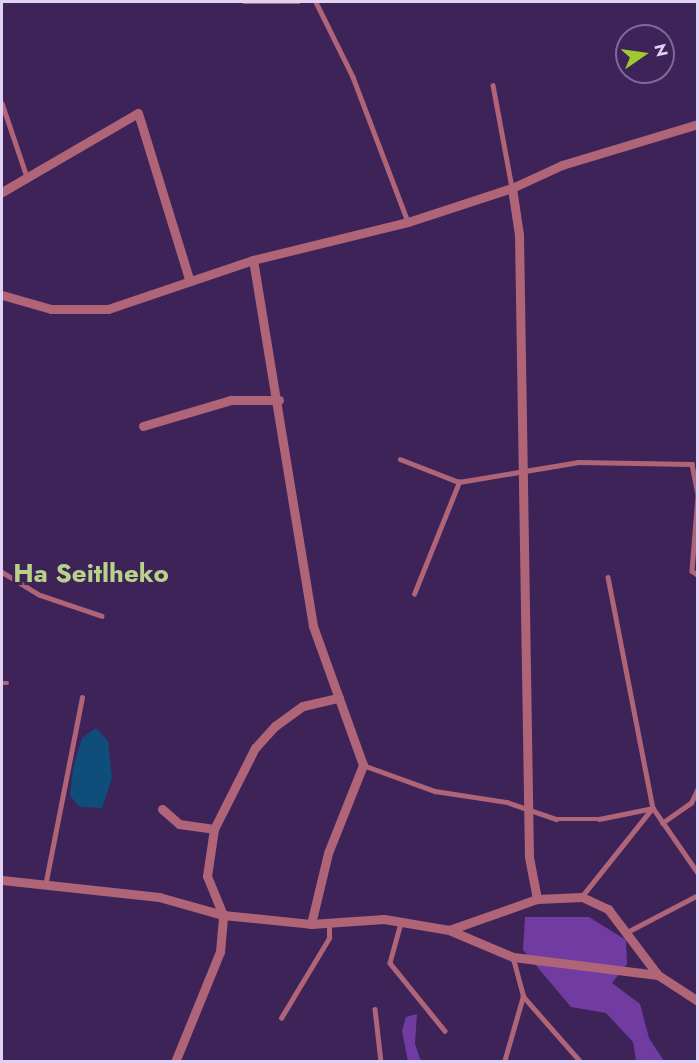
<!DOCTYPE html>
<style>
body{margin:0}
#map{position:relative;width:699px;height:1063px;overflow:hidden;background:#3e2358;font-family:Jost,sans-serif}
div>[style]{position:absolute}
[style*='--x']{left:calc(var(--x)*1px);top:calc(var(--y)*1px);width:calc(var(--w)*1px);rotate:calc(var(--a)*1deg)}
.forest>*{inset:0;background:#703ca1}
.water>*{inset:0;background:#0f4e7a}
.lane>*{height:4.5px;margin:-2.25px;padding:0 2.25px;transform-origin:2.25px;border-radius:2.25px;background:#af6577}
.street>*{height:9px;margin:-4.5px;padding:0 4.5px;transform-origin:4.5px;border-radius:4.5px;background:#af6577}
span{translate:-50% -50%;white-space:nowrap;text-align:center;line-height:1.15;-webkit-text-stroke:6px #3e2358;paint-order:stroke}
.quarter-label{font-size:26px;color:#b8d28a;font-weight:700}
.frame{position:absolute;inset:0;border:3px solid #e0d2f3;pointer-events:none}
.north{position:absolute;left:615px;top:24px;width:60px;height:60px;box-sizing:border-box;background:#3e2358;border:2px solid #7f6996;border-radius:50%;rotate:77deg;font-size:16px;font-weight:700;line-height:24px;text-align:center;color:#e0d2f3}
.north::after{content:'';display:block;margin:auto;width:21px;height:27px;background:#9eca2f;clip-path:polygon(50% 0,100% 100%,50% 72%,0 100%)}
</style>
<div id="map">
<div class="forest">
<i style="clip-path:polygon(525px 917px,589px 917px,626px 940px,627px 964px,612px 983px,640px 1004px,649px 1038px,664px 1061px,636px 1061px,633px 1042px,606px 1013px,571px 1007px,523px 950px)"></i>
<i style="clip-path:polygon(417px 1014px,415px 1044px,421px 1061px,408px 1061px,402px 1031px,406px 1017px)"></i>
</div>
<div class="water">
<i style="clip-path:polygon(96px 728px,108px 741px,112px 778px,102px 808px,80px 807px,70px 796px,73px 769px,82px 738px)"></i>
</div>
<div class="lane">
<i style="--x:244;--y:2;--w:55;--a:0"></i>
<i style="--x:316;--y:2;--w:84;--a:63.7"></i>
<i style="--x:353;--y:77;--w:155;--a:69.2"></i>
<i style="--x:493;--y:85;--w:105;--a:79.5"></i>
<i style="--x:2;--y:103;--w:78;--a:71.3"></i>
<i style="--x:400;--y:459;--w:63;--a:21.3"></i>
<i style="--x:459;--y:482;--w:121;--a:-9.5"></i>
<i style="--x:578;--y:462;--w:114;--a:1"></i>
<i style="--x:692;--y:464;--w:32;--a:79"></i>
<i style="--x:698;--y:496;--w:75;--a:94.6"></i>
<i style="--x:692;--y:571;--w:7;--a:34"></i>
<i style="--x:2;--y:572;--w:44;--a:31.2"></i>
<i style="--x:40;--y:595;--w:65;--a:18.7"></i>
<i style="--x:608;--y:577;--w:235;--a:79"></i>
<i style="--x:653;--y:808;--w:79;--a:55.3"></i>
<i style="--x:414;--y:594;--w:121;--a:-68.1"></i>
<i style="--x:2;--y:683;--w:5;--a:0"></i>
<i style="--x:363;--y:765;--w:77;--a:19.9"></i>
<i style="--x:435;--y:791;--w:73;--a:8.7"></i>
<i style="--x:507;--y:802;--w:52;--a:19.1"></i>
<i style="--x:556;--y:819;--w:43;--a:0"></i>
<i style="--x:599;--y:819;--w:55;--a:-11.5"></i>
<i style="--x:653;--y:808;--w:114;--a:128.6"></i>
<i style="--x:662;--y:823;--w:35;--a:-35"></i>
<i style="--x:691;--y:803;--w:17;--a:-65"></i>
<i style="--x:46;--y:881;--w:187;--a:-78.9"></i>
<i style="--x:401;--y:923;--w:41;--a:105.4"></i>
<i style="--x:390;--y:963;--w:87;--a:51"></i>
<i style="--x:629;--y:931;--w:78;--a:-27.6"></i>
<i style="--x:523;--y:996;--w:88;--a:48.7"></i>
<i style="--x:375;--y:1009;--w:53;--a:83.5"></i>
<i style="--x:281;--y:1018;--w:93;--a:-59"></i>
<i style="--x:329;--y:938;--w:15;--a:-90"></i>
<i style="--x:504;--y:1062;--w:69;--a:-73.9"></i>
<i style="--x:523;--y:996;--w:39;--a:-105"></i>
</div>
<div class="street">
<i style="--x:512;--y:188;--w:48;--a:81.5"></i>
<i style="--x:519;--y:235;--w:622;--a:89.08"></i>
<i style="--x:529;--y:857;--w:43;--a:79.2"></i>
<i style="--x:537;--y:899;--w:45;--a:-2.5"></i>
<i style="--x:582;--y:897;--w:29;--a:25"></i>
<i style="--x:608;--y:909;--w:83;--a:52.9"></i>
<i style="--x:2;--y:192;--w:157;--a:-30.2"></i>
<i style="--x:138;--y:113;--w:174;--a:72.9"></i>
<i style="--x:2;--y:295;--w:51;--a:15.9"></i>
<i style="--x:51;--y:309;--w:57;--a:0"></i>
<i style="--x:108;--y:309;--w:153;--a:-18.7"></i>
<i style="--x:143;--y:426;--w:92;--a:-16.5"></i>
<i style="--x:231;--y:400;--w:48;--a:0"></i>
<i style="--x:162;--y:809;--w:23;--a:41"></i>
<i style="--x:179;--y:824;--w:35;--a:8"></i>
<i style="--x:2;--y:880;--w:158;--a:6.2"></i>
<i style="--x:159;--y:897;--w:66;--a:15.7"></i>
<i style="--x:223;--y:915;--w:88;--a:5.8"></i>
<i style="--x:311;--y:924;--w:73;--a:-3.9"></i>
<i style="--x:384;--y:919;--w:66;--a:9.6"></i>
<i style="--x:449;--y:930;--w:93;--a:-19.4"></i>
<i style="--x:311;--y:924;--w:73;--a:-76.5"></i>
<i style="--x:328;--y:853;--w:95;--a:-68.3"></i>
<i style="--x:363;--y:765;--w:148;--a:-109.8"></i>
<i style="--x:313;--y:626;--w:371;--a:-99.3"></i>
<i style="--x:253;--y:260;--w:160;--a:-13.8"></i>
<i style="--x:408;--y:222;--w:109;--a:-18.1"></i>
<i style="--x:512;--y:188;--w:55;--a:-24.7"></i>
<i style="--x:562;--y:165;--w:142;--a:-16.8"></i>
<i style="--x:449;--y:930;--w:69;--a:22.9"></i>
<i style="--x:513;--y:957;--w:146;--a:7.1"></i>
<i style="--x:658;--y:975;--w:48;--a:33"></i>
<i style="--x:175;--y:1062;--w:119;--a:-67.8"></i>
<i style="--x:220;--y:952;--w:37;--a:-85"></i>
<i style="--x:223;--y:915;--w:42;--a:-112.3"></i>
<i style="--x:207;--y:876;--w:48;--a:-81.5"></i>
<i style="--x:214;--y:829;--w:91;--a:-63.2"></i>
<i style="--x:255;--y:748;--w:30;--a:-48"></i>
<i style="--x:275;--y:726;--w:34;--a:-36"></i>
<i style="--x:303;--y:706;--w:37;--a:-13"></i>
</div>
<div class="quarter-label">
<span style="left:91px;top:574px">Ha Seitlheko</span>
</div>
<div class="frame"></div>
<div class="north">N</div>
</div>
